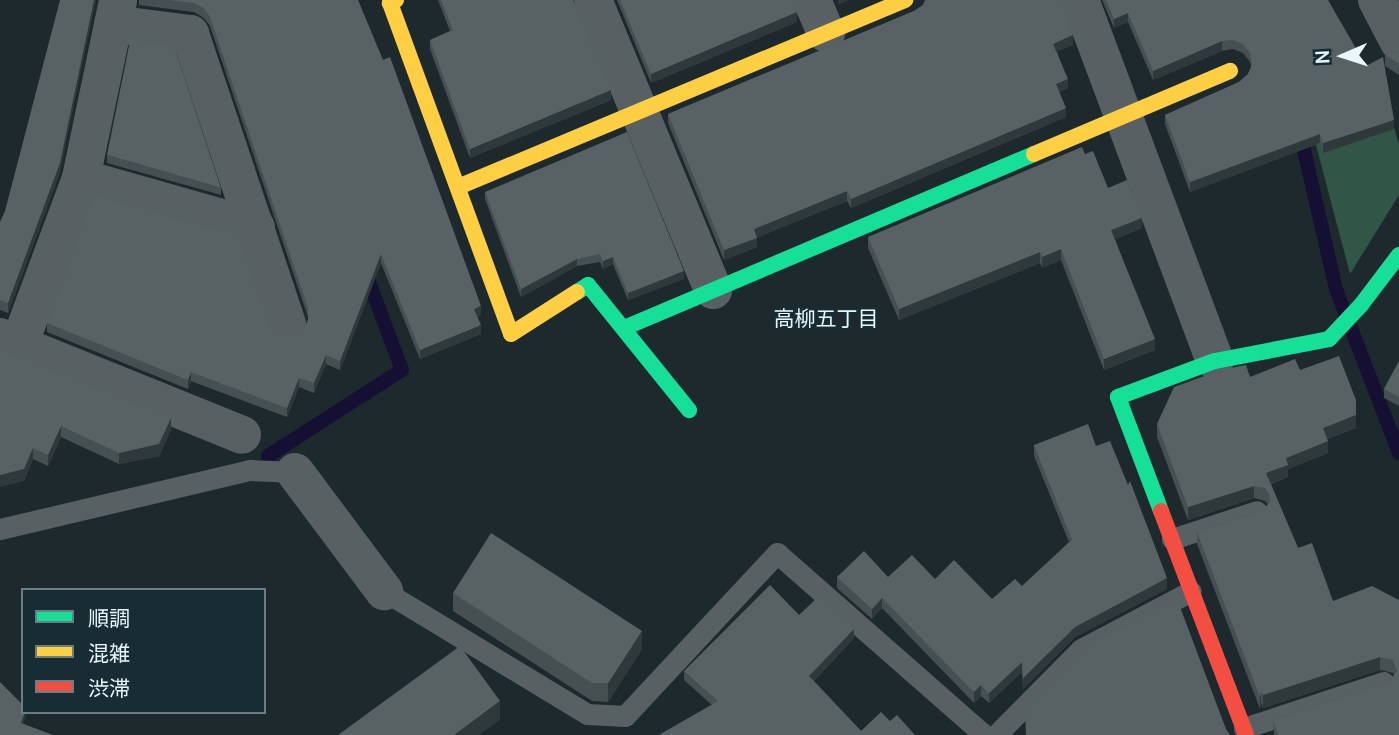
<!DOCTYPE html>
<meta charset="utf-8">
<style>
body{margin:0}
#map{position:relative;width:1399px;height:735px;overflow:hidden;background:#1e292e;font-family:Manrope,"Noto Sans JP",sans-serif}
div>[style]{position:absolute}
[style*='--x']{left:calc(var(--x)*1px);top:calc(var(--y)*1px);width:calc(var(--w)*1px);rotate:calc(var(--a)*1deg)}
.green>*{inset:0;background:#315546}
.stream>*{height:14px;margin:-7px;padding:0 7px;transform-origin:7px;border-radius:7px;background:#151033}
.lane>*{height:21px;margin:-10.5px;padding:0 10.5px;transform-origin:10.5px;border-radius:10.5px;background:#586064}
.street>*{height:38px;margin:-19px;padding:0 19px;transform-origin:19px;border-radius:19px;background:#586064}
.fast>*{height:16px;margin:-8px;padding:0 8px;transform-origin:8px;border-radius:8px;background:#16e098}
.slow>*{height:16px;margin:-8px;padding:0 8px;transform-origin:8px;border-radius:8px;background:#ffcf43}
.jam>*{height:16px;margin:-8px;padding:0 8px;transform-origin:8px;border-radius:8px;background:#f24e42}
.wall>*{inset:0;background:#465053}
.shaded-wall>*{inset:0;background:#2f393c}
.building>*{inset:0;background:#586265}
span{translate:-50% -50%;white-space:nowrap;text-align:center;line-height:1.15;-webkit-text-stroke:5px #182c34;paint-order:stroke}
.neighbourhood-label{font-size:21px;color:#e9f6fb}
.legend{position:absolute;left:21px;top:588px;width:245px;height:126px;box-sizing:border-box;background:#182c34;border:2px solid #6c7d84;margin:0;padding:9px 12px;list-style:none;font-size:21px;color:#e9f6fb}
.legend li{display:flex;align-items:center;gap:14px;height:35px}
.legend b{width:35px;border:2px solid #6c7d84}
.north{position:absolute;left:1308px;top:21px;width:70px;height:70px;-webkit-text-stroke:5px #182c34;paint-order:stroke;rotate:267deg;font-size:19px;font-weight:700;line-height:28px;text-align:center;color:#e9f6fb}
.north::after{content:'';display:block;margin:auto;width:24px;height:32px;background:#e9f6fb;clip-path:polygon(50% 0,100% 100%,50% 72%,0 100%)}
</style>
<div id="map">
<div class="green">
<i style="clip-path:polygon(1388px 106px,1399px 145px,1399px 195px,1350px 274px,1312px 130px)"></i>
</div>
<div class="stream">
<i style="--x:1296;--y:134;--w:14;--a:60"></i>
<i style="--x:1303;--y:146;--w:147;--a:77"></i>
<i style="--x:1336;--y:289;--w:176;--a:69"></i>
<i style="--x:268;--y:456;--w:159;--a:-32.7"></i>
<i style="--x:402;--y:370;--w:106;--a:-110.5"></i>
</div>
<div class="lane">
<i style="--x:0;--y:529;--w:257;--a:-13.3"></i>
<i style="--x:250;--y:470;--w:45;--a:2.5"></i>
<i style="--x:1172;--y:539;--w:89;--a:-18.2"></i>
<i style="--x:384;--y:591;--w:237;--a:31.2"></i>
<i style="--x:587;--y:714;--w:38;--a:3"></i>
<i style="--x:625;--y:716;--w:223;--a:-47"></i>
<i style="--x:777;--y:553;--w:276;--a:41.3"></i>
<i style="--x:1244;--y:728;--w:147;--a:-18.2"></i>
<i style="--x:996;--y:735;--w:121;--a:-45.3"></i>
<i style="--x:1081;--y:649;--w:124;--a:-27.8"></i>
</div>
<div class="street">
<i style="--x:593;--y:0;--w:314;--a:67.5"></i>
<i style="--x:812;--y:0;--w:36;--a:67"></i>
<i style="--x:1080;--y:0;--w:385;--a:69.5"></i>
<i style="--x:1377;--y:0;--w:47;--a:62.4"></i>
<i style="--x:113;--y:24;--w:78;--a:7.4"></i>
<i style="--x:190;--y:34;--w:306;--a:71.5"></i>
<i style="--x:81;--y:178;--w:182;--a:15.9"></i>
<i style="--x:0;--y:337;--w:261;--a:22"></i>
<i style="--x:19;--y:345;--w:178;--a:-69.6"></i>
<i style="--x:81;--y:178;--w:181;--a:-78.2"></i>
<i style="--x:295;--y:472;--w:149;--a:53.2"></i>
</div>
<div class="fast">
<i style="--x:577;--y:292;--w:13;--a:-32"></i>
<i style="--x:588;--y:285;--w:161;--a:51.1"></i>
<i style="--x:624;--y:328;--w:445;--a:-23"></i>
<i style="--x:1161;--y:511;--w:122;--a:-110.7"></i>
<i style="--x:1118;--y:397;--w:103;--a:-20.4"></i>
<i style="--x:1215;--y:361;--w:116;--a:-10.9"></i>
<i style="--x:1329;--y:339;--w:47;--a:-46.7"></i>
<i style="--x:1361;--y:305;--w:63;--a:-52.8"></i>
</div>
<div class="slow">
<i style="--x:396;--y:0;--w:7;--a:153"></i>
<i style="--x:390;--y:3;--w:352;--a:69.9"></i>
<i style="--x:511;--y:334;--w:78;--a:-32.5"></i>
<i style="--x:1034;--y:154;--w:213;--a:-23"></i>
<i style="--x:458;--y:187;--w:485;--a:-22.7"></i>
</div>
<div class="jam">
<i style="--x:1161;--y:511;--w:240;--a:69.2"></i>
</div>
<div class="wall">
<i style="clip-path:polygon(139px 0,358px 0,481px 315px,477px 317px,481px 334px,420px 359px,381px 263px,340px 370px,326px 364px,314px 393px,299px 387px,287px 417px,191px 381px,188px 389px,47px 332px,47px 323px,272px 331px,282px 336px,293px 336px,303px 330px,308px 320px,308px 317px,210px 26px,204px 18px,194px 12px,139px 5px)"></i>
<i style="clip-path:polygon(438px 0,573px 0,611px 100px,470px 158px,430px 49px,430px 40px,450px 31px)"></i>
<i style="clip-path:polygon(617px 0,794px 0,797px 22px,651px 83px)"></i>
<i style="clip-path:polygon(1102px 0,1328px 0,1394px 129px,1323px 153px,1320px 143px,1190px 192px,1165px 124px,1165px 115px,1239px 82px,1248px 74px,1251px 67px,1250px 62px,1243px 53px,1233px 49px,1222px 51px,1153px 80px,1128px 22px,1114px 28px)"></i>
<i style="clip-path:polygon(923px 5px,1073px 45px,1057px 51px,1068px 88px,1059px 92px,1066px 117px,851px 208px,847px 201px,757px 237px,757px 247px,724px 260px,668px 123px,668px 114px,914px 11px)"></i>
<i style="clip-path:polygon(1399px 52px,1399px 75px,1385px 66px,1385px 55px)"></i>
<i style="clip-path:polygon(1085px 154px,1108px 188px,1142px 228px,1115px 239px,1155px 350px,1104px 370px,1061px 260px,1042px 268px,1040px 263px,899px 320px,868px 248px,868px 237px)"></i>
<i style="clip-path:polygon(107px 155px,221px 188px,221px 195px,107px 163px)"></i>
<i style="clip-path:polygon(60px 172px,8px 313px,0 310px,0 222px)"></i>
<i style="clip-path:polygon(485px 192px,684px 279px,628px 300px,613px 264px,603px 269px,600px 262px,577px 266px,521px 297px,485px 199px)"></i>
<i style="clip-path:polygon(0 352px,171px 430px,159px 456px,119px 464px,61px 437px,48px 466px,33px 459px,24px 481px)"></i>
<i style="clip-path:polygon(1399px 361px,1399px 406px,1384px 398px,1384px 389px)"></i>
<i style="clip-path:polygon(1300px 370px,1356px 428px,1327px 439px,1328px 453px,1288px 469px,1288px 477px,1271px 484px,1298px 548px,1333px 601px,1399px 600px,1399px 735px,1274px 735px,1273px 720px,1389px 682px,1394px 675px,1393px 673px,1380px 670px,1263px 708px,1261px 703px,1260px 709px,1197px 544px,1197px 532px,1262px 511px,1268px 504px,1265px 501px,1254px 498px,1188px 520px,1157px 437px,1157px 424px,1250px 377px)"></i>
<i style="clip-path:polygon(1034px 445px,1096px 446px,1167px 589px,1075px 637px,1023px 689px,1022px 672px,989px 703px,981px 696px,974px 703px,882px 608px,872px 619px,837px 588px,837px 577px,888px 577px,935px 579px,992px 599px,1022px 586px,1069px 542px,1034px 456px)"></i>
<i style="clip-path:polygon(453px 593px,642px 649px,608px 702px,592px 701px,453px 611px)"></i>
<i style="clip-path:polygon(799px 615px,854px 638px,814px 681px,861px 731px,890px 721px,915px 735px,659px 735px,712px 705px,684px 680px,684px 671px)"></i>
</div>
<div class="shaded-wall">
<i style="clip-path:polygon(94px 0,96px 0,60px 172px,8px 313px,8px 303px)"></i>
<i style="clip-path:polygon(838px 0,849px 0,838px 5px)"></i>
<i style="clip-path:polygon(797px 12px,797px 22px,651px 83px,651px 74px)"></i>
<i style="clip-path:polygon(1128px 13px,1128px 22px,1114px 28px,1114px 19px)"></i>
<i style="clip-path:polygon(1073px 35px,1073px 45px,1053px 53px,1053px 44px)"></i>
<i style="clip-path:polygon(1222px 41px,1222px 51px,1153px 80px,1153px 71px)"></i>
<i style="clip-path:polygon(1068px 79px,1068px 88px,1056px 93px,1056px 84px)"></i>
<i style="clip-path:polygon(611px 90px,611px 100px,470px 158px,470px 149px)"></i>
<i style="clip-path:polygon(1066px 108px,1066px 117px,851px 208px,851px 199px)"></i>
<i style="clip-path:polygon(1394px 120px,1394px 129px,1323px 153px,1323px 143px)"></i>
<i style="clip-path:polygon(1320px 134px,1320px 143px,1190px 192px,1190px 182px)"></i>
<i style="clip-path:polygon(847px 191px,847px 201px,754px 239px,754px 229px)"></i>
<i style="clip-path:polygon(1142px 218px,1142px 228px,1111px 241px,1111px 230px)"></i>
<i style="clip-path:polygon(757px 238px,757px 247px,724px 260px,724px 250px)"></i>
<i style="clip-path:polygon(1061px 249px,1061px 260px,1042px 268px,1042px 257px)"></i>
<i style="clip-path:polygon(1040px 252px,1040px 263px,899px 320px,899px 309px)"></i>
<i style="clip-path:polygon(381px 254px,381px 263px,340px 370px,340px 361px)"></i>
<i style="clip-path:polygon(613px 257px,613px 264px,603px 269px,603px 261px)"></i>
<i style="clip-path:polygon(577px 259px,577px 266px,521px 297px,521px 289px)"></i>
<i style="clip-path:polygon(684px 271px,684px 279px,628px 300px,628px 293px)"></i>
<i style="clip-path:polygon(481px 306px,481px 315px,474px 318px,474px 309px)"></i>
<i style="clip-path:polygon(481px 325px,481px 334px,420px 359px,420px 350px)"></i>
<i style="clip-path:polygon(1155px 339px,1155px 350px,1104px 370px,1104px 359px)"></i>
<i style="clip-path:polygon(326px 355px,326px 364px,314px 393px,314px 383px)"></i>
<i style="clip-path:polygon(191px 372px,191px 381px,188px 389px,188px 380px)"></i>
<i style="clip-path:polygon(299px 378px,299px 387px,287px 417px,287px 408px)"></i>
<i style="clip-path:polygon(1356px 415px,1356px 428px,1323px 440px,1323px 428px)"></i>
<i style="clip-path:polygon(171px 418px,171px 430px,159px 456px,119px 464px,119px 453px)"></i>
<i style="clip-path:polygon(61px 426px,61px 437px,48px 466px,48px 455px)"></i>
<i style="clip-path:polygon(1328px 441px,1328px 453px,1288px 469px,1288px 477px,1266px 485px,1266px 473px,1286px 458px)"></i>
<i style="clip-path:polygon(33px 448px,33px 459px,24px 481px,0 487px,0 475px)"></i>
<i style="clip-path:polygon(1254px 486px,1254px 498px,1188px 520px,1188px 507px)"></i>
<i style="clip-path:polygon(1167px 578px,1167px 589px,1075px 637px,1023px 689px,1023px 678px,1075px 627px)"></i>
<i style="clip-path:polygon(882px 598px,882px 608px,872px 619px,872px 609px)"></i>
<i style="clip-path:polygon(854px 629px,854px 638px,809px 686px,809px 676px)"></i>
<i style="clip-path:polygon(642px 631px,642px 649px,608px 702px,608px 683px)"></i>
<i style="clip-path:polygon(1380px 657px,1380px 670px,1263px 708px,1263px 695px)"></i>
<i style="clip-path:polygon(1022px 662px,1022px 672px,989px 703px,989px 693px)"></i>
<i style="clip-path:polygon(981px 685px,981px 696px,974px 703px,974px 692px)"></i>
<i style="clip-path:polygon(1261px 691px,1261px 703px,1260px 709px,1260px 697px)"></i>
<i style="clip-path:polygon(500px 701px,500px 720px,479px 735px,454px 735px)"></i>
<i style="clip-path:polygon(25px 712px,26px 712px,26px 716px,21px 731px,21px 723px)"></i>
</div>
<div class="building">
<i style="clip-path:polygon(60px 0,94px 0,60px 163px,8px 303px,0 300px,0 222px,5px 211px)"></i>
<i style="clip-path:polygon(169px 0,358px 0,383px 60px,390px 57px,481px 306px,474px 309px,481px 325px,420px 350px,381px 254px,340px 361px,326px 355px,314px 383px,299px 378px,287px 408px,191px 372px,188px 380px,47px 323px,94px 195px,238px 236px,272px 331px,282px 336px,293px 336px,303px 330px,308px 320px,308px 308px,210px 17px,204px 8px,194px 3px)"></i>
<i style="clip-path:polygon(441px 0,573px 0,611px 90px,470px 149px,430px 40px,453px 30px)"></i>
<i style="clip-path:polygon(620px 0,794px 0,797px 12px,651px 74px)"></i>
<i style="clip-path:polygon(925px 0,1062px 0,1073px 35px,1053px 44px,1068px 79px,1056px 84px,1066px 108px,851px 199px,847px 191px,754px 229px,757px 238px,724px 250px,668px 114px,914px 11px,923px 5px)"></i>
<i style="clip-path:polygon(1106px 0,1328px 0,1366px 66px,1383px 57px,1394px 120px,1323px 143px,1320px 134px,1190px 182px,1165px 115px,1239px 82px,1248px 74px,1252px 65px,1250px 53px,1243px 44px,1233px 40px,1222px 41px,1153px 71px,1128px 13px,1114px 19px)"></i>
<i style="clip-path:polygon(130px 41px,174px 46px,221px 188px,107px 155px)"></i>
<i style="clip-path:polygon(1399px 52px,1399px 64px,1385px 55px)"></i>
<i style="clip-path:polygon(627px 132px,684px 271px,628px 293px,613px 257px,603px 261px,600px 254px,577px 259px,521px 289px,485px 192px)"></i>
<i style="clip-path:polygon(1082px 147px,1085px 154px,1093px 151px,1108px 188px,1127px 180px,1142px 218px,1111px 230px,1155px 339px,1104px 359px,1061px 249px,1042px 257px,1040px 252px,899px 309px,868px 237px)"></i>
<i style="clip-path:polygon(1px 350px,171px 418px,159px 444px,119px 453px,61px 426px,48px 455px,33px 448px,24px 469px,0 475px,0 352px)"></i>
<i style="clip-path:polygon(1339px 356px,1356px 400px,1356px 415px,1323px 428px,1328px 441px,1286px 458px,1288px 465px,1266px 473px,1298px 548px,1312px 543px,1333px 601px,1372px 586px,1399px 600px,1399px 735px,1278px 735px,1273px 720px,1389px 682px,1397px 671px,1393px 660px,1380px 657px,1263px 695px,1261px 691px,1260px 697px,1197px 532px,1262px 511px,1270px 502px,1269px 494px,1265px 488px,1254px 486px,1188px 507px,1157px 424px,1174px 387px,1221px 370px,1246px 365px,1250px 377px,1295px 359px,1300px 370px)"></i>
<i style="clip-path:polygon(1399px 361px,1399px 397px,1384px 389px)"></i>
<i style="clip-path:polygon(1088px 424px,1096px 446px,1110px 441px,1128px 485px,1130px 481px,1167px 578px,1075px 627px,1023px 678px,1022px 662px,989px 693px,981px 685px,974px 692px,882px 598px,872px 609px,837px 577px,864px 551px,888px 577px,912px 555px,935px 579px,954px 560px,992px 599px,1015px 579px,1022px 586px,1072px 540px,1034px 445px)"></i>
<i style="clip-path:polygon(491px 533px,642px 631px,608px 683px,592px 683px,453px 593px)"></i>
<i style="clip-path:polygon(770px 585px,799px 615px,818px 597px,854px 629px,809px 676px,861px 731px,881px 712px,890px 721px,897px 715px,915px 735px,659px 735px,718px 701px,684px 671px)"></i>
<i style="clip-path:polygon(1177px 599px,1226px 729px,1230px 735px,1026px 735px,1025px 710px,1089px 646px)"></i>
<i style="clip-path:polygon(460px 646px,500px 701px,454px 735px,338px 735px)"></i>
<i style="clip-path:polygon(0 682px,23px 705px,23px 712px,25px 712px,21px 723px,53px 735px,0 735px)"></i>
</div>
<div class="neighbourhood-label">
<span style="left:826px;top:318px">高柳五丁目</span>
</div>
<ul class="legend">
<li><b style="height:9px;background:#16e098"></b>順調</li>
<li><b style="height:9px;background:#ffcf43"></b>混雑</li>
<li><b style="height:9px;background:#f24e42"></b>渋滞</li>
</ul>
<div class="north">N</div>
</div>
